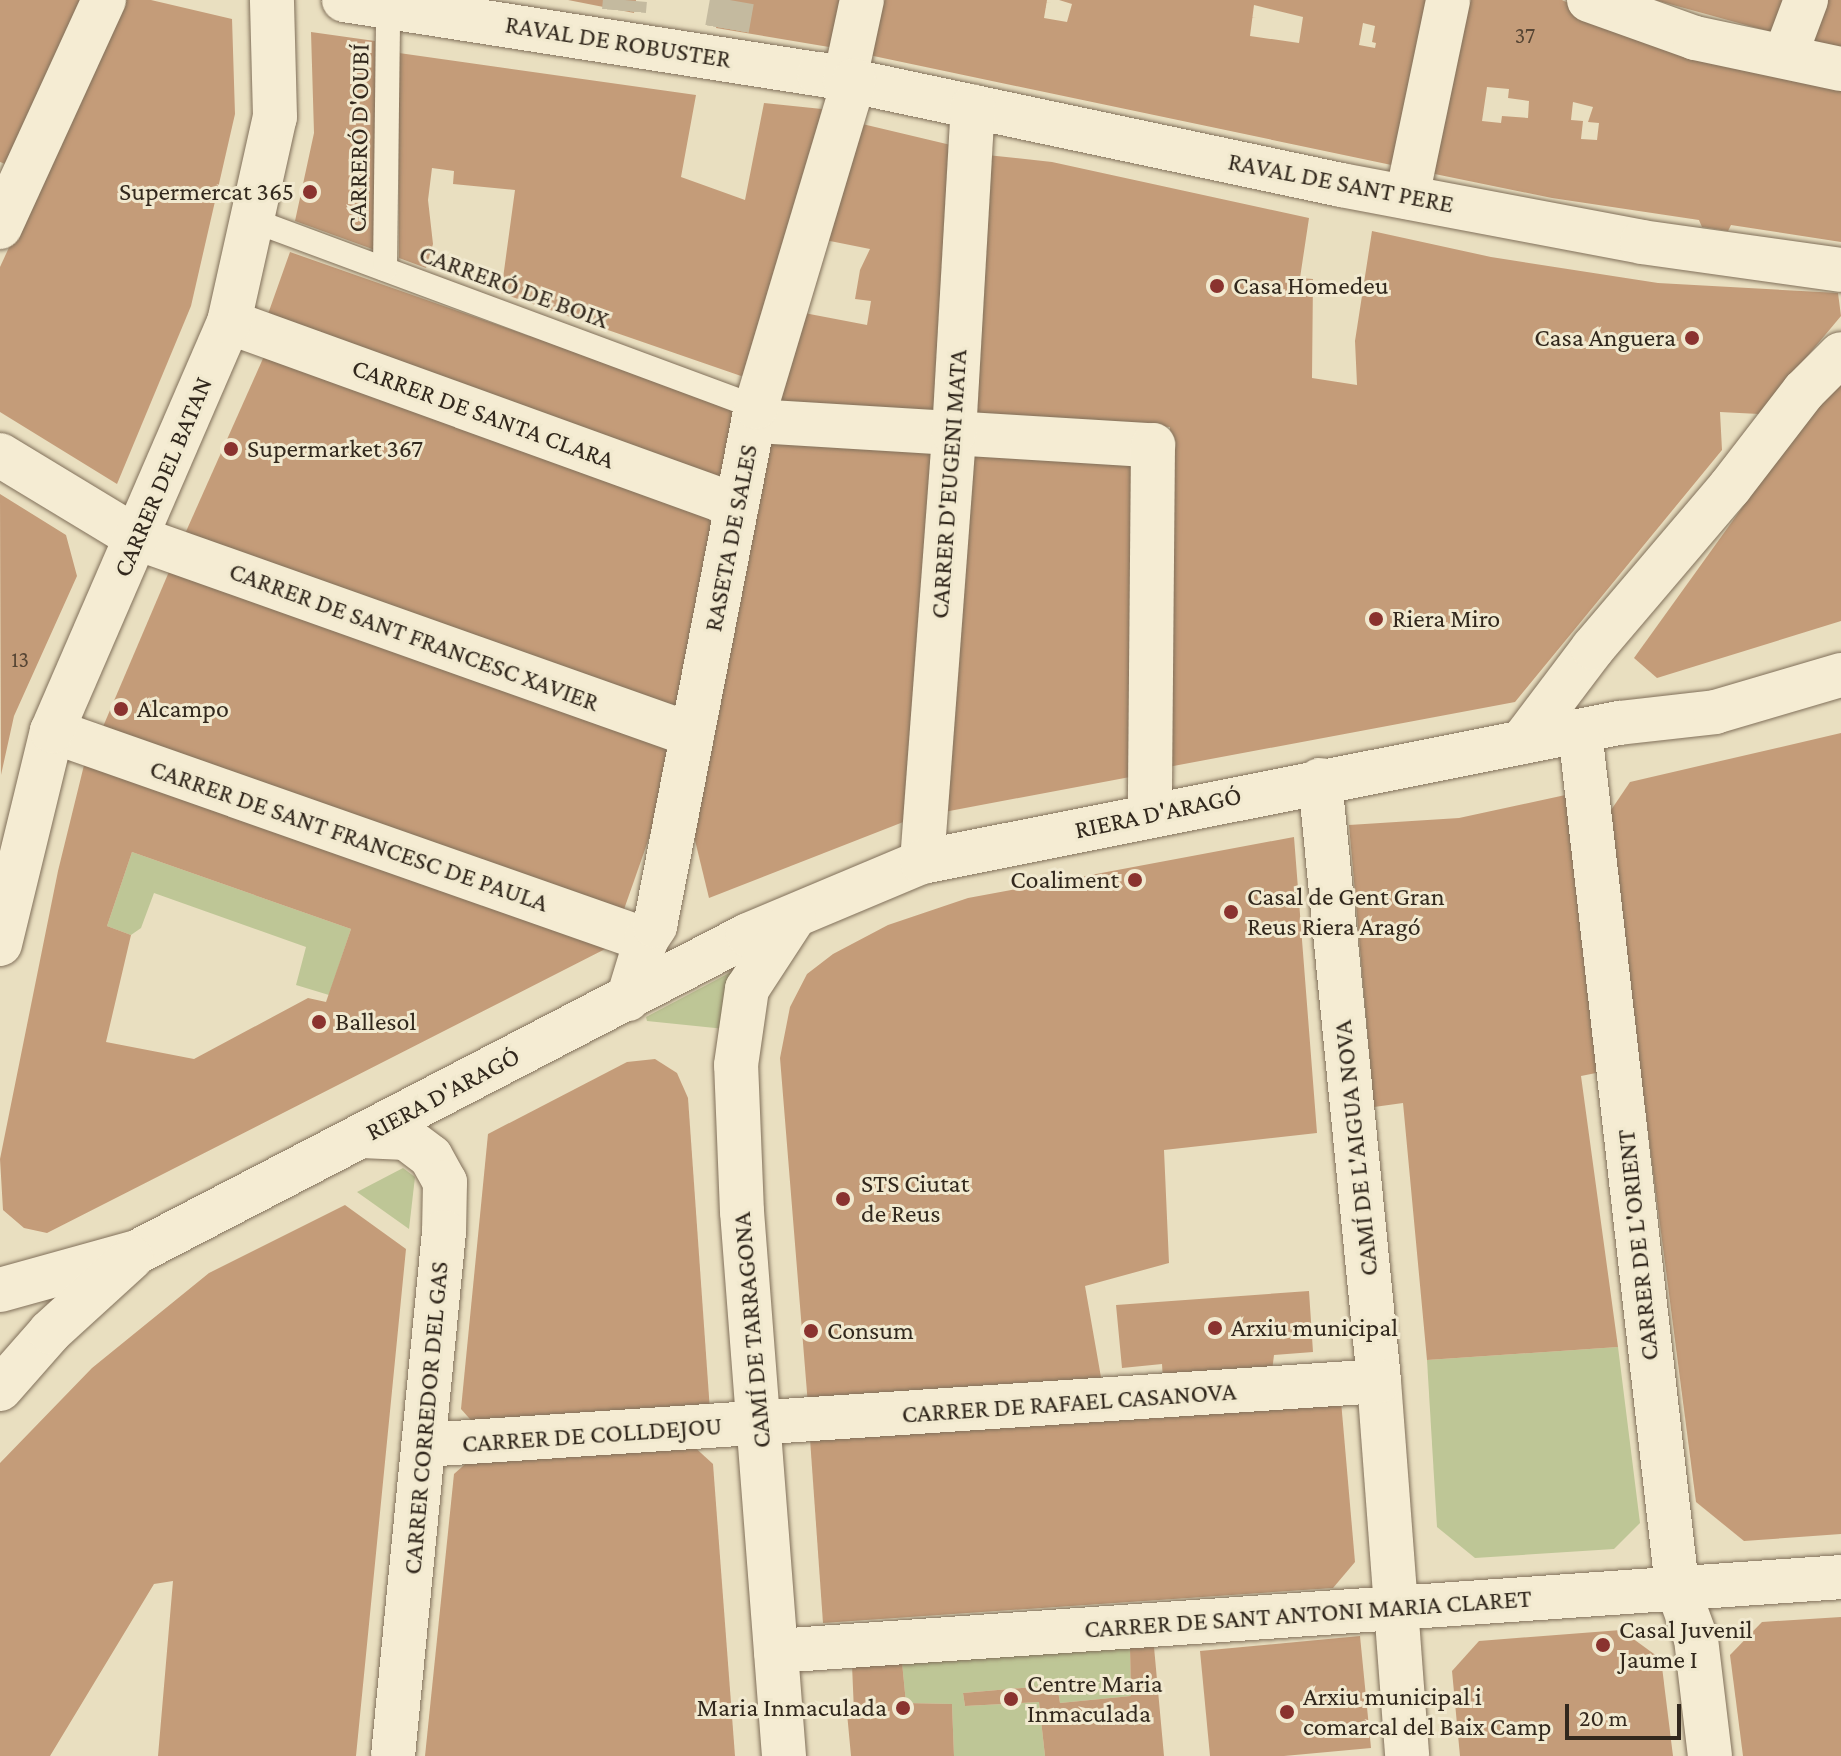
<!DOCTYPE html>
<meta charset="utf-8">
<style>
body{margin:0}
#map{position:relative;width:1841px;height:1756px;overflow:hidden;background:#e9dfc0;font-family:"Crimson Pro",serif}
div>[style]{position:absolute}
[style*='--x']{left:calc(var(--x)*1px);top:calc(var(--y)*1px);width:calc(var(--w)*1px);rotate:calc(var(--a)*1deg)}
.green>*{inset:0;background:#bec696}
.building>*{inset:0;background:#c49c79}
.street-tunnel>*{height:44px;margin-top:-22px;transform-origin:0;background:repeating-linear-gradient(90deg,#c4ba9f 0 44px,transparent 0 66px)}
.roads{filter:drop-shadow(0 0 2px #81705a) drop-shadow(0 0 2px #81705a)}
.lane>*{height:24px;margin:-12px;padding:0 12px;transform-origin:12px;border-radius:12px;background:#f5ecd3}
.street>*{height:44px;margin:-22px;padding:0 22px;transform-origin:22px;border-radius:22px;background:#f5ecd3}
.dots>*{width:22px;height:22px;translate:-50% -50%;box-sizing:border-box;border:4px solid #f1e9cf;border-radius:50%}
span{translate:-50% -50%;white-space:nowrap;text-align:center;line-height:1.15;-webkit-text-stroke:6px #f1e9cf;paint-order:stroke}
.number-label{font-size:22px;color:#564534}
.number-label span{-webkit-text-stroke-width:0}
.street-label{font-size:26px;color:#32281d}
.poi-label{font-size:26px;color:#32281d}
.right{translate:-100% -50%;text-align:right}
.left{translate:0 -50%;text-align:left}
.scale{position:absolute;left:1565px;top:1704px;width:116px;height:36px;box-sizing:border-box;border:4px solid #32281d;border-top:0;padding-left:10px;font-size:24px;line-height:28px;white-space:nowrap;color:#32281d;-webkit-text-stroke:6px #f1e9cf;paint-order:stroke}
</style>
<div id="map">
<div class="green">
<i style="clip-path:polygon(132px 852px,351px 929px,329px 995px,296px 985px,306px 947px,154px 893px,141px 928px,131px 935px,107px 926px)"></i>
<i style="clip-path:polygon(735px 970px,725px 1029px,647px 1021px,646px 1017px)"></i>
<i style="clip-path:polygon(403px 1168px,415px 1177px,409px 1229px,357px 1192px)"></i>
<i style="clip-path:polygon(1618px 1347px,1640px 1523px,1614px 1549px,1475px 1558px,1437px 1527px,1427px 1360px)"></i>
<i style="clip-path:polygon(1130px 1648px,1131px 1696px,1060px 1703px,1057px 1685px,963px 1693px,965px 1706px,1039px 1702px,1045px 1756px,954px 1756px,952px 1704px,906px 1703px,902px 1662px)"></i>
</div>
<div class="building">
<i style="clip-path:polygon(0 0,85px 0,8px 165px,0 162px)"></i>
<i style="clip-path:polygon(123px 0,151px 0,232px 19px,235px 114px,191px 306px,117px 484px,0 412px,0 267px)"></i>
<i style="clip-path:polygon(568px 0,636px 0,634px 13px)"></i>
<i style="clip-path:polygon(721px 0,846px 0,835px 48px,716px 28px)"></i>
<i style="clip-path:polygon(evenodd,876px 0,1047px 0,1044px 18px,1067px 22px,1072px 4px,1059px 0,1437px 0,1401px 167px,864px 54px,876px 0,1254px 5px,1303px 17px,1299px 43px,1250px 36px,1254px 5px,876px 0,1363px 23px,1375px 26px,1372px 42px,1376px 43px,1375px 48px,1359px 45px,1363px 23px)"></i>
<i style="clip-path:polygon(evenodd,1461px 0,1562px 0,1651px 43px,1841px 85px,1841px 242px,1731px 225px,1728px 231px,1702px 227px,1699px 220px,1552px 198px,1425px 172px,1461px 0,1487px 87px,1509px 89px,1508px 98px,1529px 101px,1528px 118px,1502px 116px,1501px 123px,1482px 121px,1487px 87px,1461px 0,1573px 102px,1593px 107px,1588px 122px,1599px 123px,1597px 140px,1581px 139px,1583px 121px,1571px 120px,1573px 102px)"></i>
<i style="clip-path:polygon(1655px 0,1787px 0,1775px 33px)"></i>
<i style="clip-path:polygon(1824px 0,1841px 0,1841px 49px,1809px 41px)"></i>
<i style="clip-path:polygon(311px 32px,375px 41px,375px 250px,295px 221px,314px 133px)"></i>
<i style="clip-path:polygon(399px 53px,696px 95px,681px 177px,745px 200px,764px 103px,822px 109px,797px 211px,744px 377px,501px 293px,515px 190px,453px 184px,454px 171px,432px 168px,428px 200px,433px 244px,426px 268px,399px 258px)"></i>
<i style="clip-path:polygon(854px 122px,955px 146px,937px 414px,773px 405px,799px 312px,867px 325px,871px 301px,855px 299px,860px 270px,870px 249px,820px 239px)"></i>
<i style="clip-path:polygon(987px 155px,1052px 162px,1309px 218px,1300px 278px,1313px 279px,1312px 378px,1357px 385px,1355px 341px,1372px 231px,1491px 257px,1658px 283px,1838px 293px,1841px 316px,1759px 414px,1720px 412px,1722px 450px,1515px 702px,1168px 767px,1170px 427px,970px 416px)"></i>
<i style="clip-path:polygon(290px 252px,529px 336px,531px 330px,737px 410px,726px 484px,268px 314px)"></i>
<i style="clip-path:polygon(265px 354px,719px 520px,681px 706px,624px 695px,184px 536px)"></i>
<i style="clip-path:polygon(1841px 381px,1841px 621px,1657px 678px,1634px 658px,1821px 398px)"></i>
<i style="clip-path:polygon(767px 438px,934px 448px,911px 819px,709px 898px,692px 828px)"></i>
<i style="clip-path:polygon(968px 449px,1135px 460px,1130px 777px,944px 812px)"></i>
<i style="clip-path:polygon(0 494px,66px 535px,77px 576px,14px 716px,1px 775px)"></i>
<i style="clip-path:polygon(171px 567px,672px 746px,661px 804px,622px 915px,102px 729px)"></i>
<i style="clip-path:polygon(1841px 733px,1841px 1534px,1744px 1541px,1696px 1502px,1607px 816px,1630px 782px)"></i>
<i style="clip-path:polygon(evenodd,86px 757px,613px 945px,47px 1233px,24px 1228px,3px 1210px,0 1159px,58px 871px,86px 757px,132px 852px,351px 929px,326px 1002px,308px 998px,194px 1059px,106px 1042px,131px 935px,107px 926px,132px 852px)"></i>
<i style="clip-path:polygon(1570px 794px,1606px 1071px,1581px 1076px,1618px 1347px,1427px 1360px,1403px 1103px,1374px 1107px,1349px 825px,1459px 818px)"></i>
<i style="clip-path:polygon(1294px 837px,1317px 1133px,1164px 1150px,1169px 1263px,1085px 1286px,1102px 1383px,808px 1405px,780px 1058px,790px 1007px,807px 974px,833px 954px,888px 925px,968px 898px)"></i>
<i style="clip-path:polygon(655px 1059px,677px 1073px,688px 1098px,710px 1411px,477px 1427px,461px 1409px,488px 1134px,627px 1062px)"></i>
<i style="clip-path:polygon(345px 1205px,406px 1249px,356px 1756px,158px 1756px,173px 1581px,154px 1584px,50px 1756px,0 1756px,0 1463px,92px 1368px,209px 1273px)"></i>
<i style="clip-path:polygon(1309px 1291px,1313px 1352px,1274px 1355px,1272px 1371px,1163px 1380px,1162px 1364px,1122px 1368px,1116px 1305px)"></i>
<i style="clip-path:polygon(1341px 1401px,1355px 1562px,1333px 1588px,823px 1623px,810px 1439px)"></i>
<i style="clip-path:polygon(689px 1442px,713px 1464px,735px 1756px,425px 1756px,454px 1474px,472px 1458px)"></i>
<i style="clip-path:polygon(1841px 1617px,1841px 1756px,1743px 1756px,1730px 1655px,1762px 1622px)"></i>
<i style="clip-path:polygon(1621px 1630px,1661px 1659px,1673px 1756px,1460px 1756px,1452px 1671px,1479px 1641px)"></i>
<i style="clip-path:polygon(1360px 1636px,1371px 1748px,1284px 1756px,1210px 1756px,1200px 1651px)"></i>
<i style="clip-path:polygon(1154px 1647px,1164px 1756px,1045px 1756px,1039px 1702px,965px 1706px,963px 1693px,1057px 1685px,1060px 1703px,1131px 1696px,1130px 1648px)"></i>
<i style="clip-path:polygon(902px 1662px,906px 1703px,952px 1704px,954px 1756px,851px 1756px,847px 1713px,854px 1712px,852px 1665px)"></i>
</div>
<div class="street-tunnel">
<i style="--x:624;--y:11;--w:11;--a:-85"></i>
<i style="--x:727;--y:29;--w:29;--a:-80"></i>
</div>
<div class="roads">
<div class="lane">
<i style="--x:252;--y:220;--w:538;--a:20.36"></i>
<i style="--x:385;--y:269;--w:261;--a:-89.3"></i>
</div>
<div class="street">
<i style="--x:344;--y:0;--w:481;--a:8.9"></i>
<i style="--x:819;--y:74;--w:534;--a:12"></i>
<i style="--x:1341;--y:185;--w:306;--a:10.7"></i>
<i style="--x:1642;--y:242;--w:201;--a:8"></i>
<i style="--x:1589;--y:0;--w:113;--a:19.7"></i>
<i style="--x:1695;--y:38;--w:149;--a:12"></i>
<i style="--x:1785;--y:56;--w:60;--a:-69.4"></i>
<i style="--x:845;--y:79;--w:81;--a:-77.9"></i>
<i style="--x:1407;--y:197;--w:201;--a:-78.2"></i>
<i style="--x:0;--y:227;--w:250;--a:-65.4"></i>
<i style="--x:229;--y:322;--w:540;--a:19.91"></i>
<i style="--x:755;--y:421;--w:399;--a:3.5"></i>
<i style="--x:1153;--y:445;--w:370;--a:90.5"></i>
<i style="--x:0;--y:455;--w:160;--a:31.2"></i>
<i style="--x:137;--y:538;--w:589;--a:19.54"></i>
<i style="--x:52;--y:731;--w:630;--a:19.38"></i>
<i style="--x:1580;--y:731;--w:861;--a:83.53"></i>
<i style="--x:1677;--y:1587;--w:55;--a:69.9"></i>
<i style="--x:1696;--y:1639;--w:118;--a:83.2"></i>
<i style="--x:1522;--y:742;--w:118;--a:-52.9"></i>
<i style="--x:1593;--y:648;--w:211;--a:-49.6"></i>
<i style="--x:1730;--y:487;--w:121;--a:-52.4"></i>
<i style="--x:1804;--y:391;--w:52;--a:-45"></i>
<i style="--x:1320;--y:780;--w:604;--a:84.39"></i>
<i style="--x:1379;--y:1381;--w:376;--a:85.7"></i>
<i style="--x:922;--y:862;--w:430;--a:-85.7"></i>
<i style="--x:954;--y:433;--w:327;--a:-86.7"></i>
<i style="--x:0;--y:944;--w:219;--a:-76.3"></i>
<i style="--x:52;--y:731;--w:446;--a:-66.6"></i>
<i style="--x:229;--y:322;--w:210;--a:-77.4"></i>
<i style="--x:275;--y:117;--w:117;--a:-91.5"></i>
<i style="--x:628;--y:999;--w:62;--a:-73"></i>
<i style="--x:646;--y:940;--w:17;--a:-57"></i>
<i style="--x:655;--y:926;--w:529;--a:-78.99"></i>
<i style="--x:756;--y:407;--w:341;--a:-73.3"></i>
<i style="--x:362;--y:1136;--w:44;--a:2.6"></i>
<i style="--x:406;--y:1138;--w:31;--a:37"></i>
<i style="--x:431;--y:1157;--w:29;--a:61"></i>
<i style="--x:445;--y:1182;--w:50;--a:91.1"></i>
<i style="--x:444;--y:1232;--w:526;--a:95.56"></i>
<i style="--x:0;--y:1290;--w:142;--a:-15.5"></i>
<i style="--x:137;--y:1252;--w:688;--a:-27.42"></i>
<i style="--x:748;--y:935;--w:189;--a:-22.8"></i>
<i style="--x:922;--y:862;--w:711;--a:-11.28"></i>
<i style="--x:1619;--y:723;--w:97;--a:-6.5"></i>
<i style="--x:1715;--y:712;--w:131;--a:-16.4"></i>
<i style="--x:0;--y:1389;--w:76;--a:-48.7"></i>
<i style="--x:50;--y:1332;--w:110;--a:-42.4"></i>
<i style="--x:424;--y:1445;--w:957;--a:-3.83"></i>
<i style="--x:776;--y:1651;--w:1068;--a:-3.97"></i>
<i style="--x:784;--y:1756;--w:546;--a:-94.41"></i>
<i style="--x:742;--y:1212;--w:147;--a:-92.3"></i>
<i style="--x:736;--y:1065;--w:77;--a:-81.8"></i>
<i style="--x:747;--y:989;--w:86;--a:-56.9"></i>
</div>
</div>
<div class="dots">
<i style="left:310px;top:192px;background:#8a332f"></i>
<i style="left:1217px;top:286px;background:#8a332f"></i>
<i style="left:1692px;top:338px;background:#8a332f"></i>
<i style="left:231px;top:449px;background:#8a332f"></i>
<i style="left:1376px;top:619px;background:#8a332f"></i>
<i style="left:121px;top:709px;background:#8a332f"></i>
<i style="left:1135px;top:880px;background:#8a332f"></i>
<i style="left:1231px;top:912px;background:#8a332f"></i>
<i style="left:319px;top:1022px;background:#8a332f"></i>
<i style="left:843px;top:1199px;background:#8a332f"></i>
<i style="left:1215px;top:1328px;background:#8a332f"></i>
<i style="left:811px;top:1331px;background:#8a332f"></i>
<i style="left:1603px;top:1645px;background:#8a332f"></i>
<i style="left:1011px;top:1699px;background:#8a332f"></i>
<i style="left:903px;top:1708px;background:#8a332f"></i>
<i style="left:1287px;top:1712px;background:#8a332f"></i>
</div>
<div class="number-label">
<span style="left:1525px;top:36px">37</span>
<span style="left:20px;top:660px">13</span>
</div>
<div class="street-label">
<span style="left:618px;top:42px;rotate:9deg">RAVAL DE ROBUSTER</span>
<span style="left:359px;top:138px;rotate:-89deg">CARRERÓ D'OUBÍ</span>
<span style="left:1341px;top:183px;rotate:11deg">RAVAL DE SANT PERE</span>
<span style="left:514px;top:287px;rotate:20deg">CARRERÓ DE BOIX</span>
<span style="left:483px;top:414px;rotate:20deg">CARRER DE SANTA CLARA</span>
<span style="left:163px;top:477px;rotate:-67deg">CARRER DEL BATAN</span>
<span style="left:949px;top:484px;rotate:-86deg">CARRER D'EUGENI MATA</span>
<span style="left:731px;top:538px;rotate:-79deg">RASETA DE SALES</span>
<span style="left:414px;top:637px;rotate:20deg">CARRER DE SANT FRANCESC XAVIER</span>
<span style="left:1158px;top:813px;rotate:-12deg">RIERA D'ARAGÓ</span>
<span style="left:349px;top:836px;rotate:19deg">CARRER DE SANT FRANCESC DE PAULA</span>
<span style="left:443px;top:1094px;rotate:-28deg">RIERA D'ARAGÓ</span>
<span style="left:1356px;top:1148px;rotate:-96deg">CAMÍ DE L'AIGUA NOVA</span>
<span style="left:1638px;top:1245px;rotate:-96deg">CARRER DE L'ORIENT</span>
<span style="left:752px;top:1330px;rotate:-95deg">CAMÍ DE TARRAGONA</span>
<span style="left:1069px;top:1403px;rotate:-4deg">CARRER DE RAFAEL CASANOVA</span>
<span style="left:426px;top:1418px;rotate:-85deg">CARRER CORREDOR DEL GAS</span>
<span style="left:592px;top:1435px;rotate:-4deg">CARRER DE COLLDEJOU</span>
<span style="left:1308px;top:1614px;rotate:-4deg">CARRER DE SANT ANTONI MARIA CLARET</span>
</div>
<div class="poi-label">
<span class="right" style="left:294px;top:192px">Supermercat 365</span>
<span class="left" style="left:1233px;top:286px">Casa Homedeu</span>
<span class="right" style="left:1676px;top:338px">Casa Anguera</span>
<span class="left" style="left:247px;top:449px">Supermarket 367</span>
<span class="left" style="left:1392px;top:619px">Riera Miro</span>
<span class="left" style="left:137px;top:709px">Alcampo</span>
<span class="right" style="left:1119px;top:880px">Coaliment</span>
<span class="left" style="left:1247px;top:912px">Casal de Gent Gran<br>Reus Riera Aragó</span>
<span class="left" style="left:335px;top:1022px">Ballesol</span>
<span class="left" style="left:861px;top:1199px">STS Ciutat<br>de Reus</span>
<span class="left" style="left:1231px;top:1328px">Arxiu municipal</span>
<span class="left" style="left:827px;top:1331px">Consum</span>
<span class="left" style="left:1619px;top:1645px">Casal Juvenil<br>Jaume I</span>
<span class="left" style="left:1027px;top:1699px">Centre Maria<br>Inmaculada</span>
<span class="left" style="left:1303px;top:1712px">Arxiu municipal i<br>comarcal del Baix Camp</span>
<span class="right" style="left:887px;top:1708px">Maria Inmaculada</span>
</div>
<div class="scale">20 m</div>
</div>
